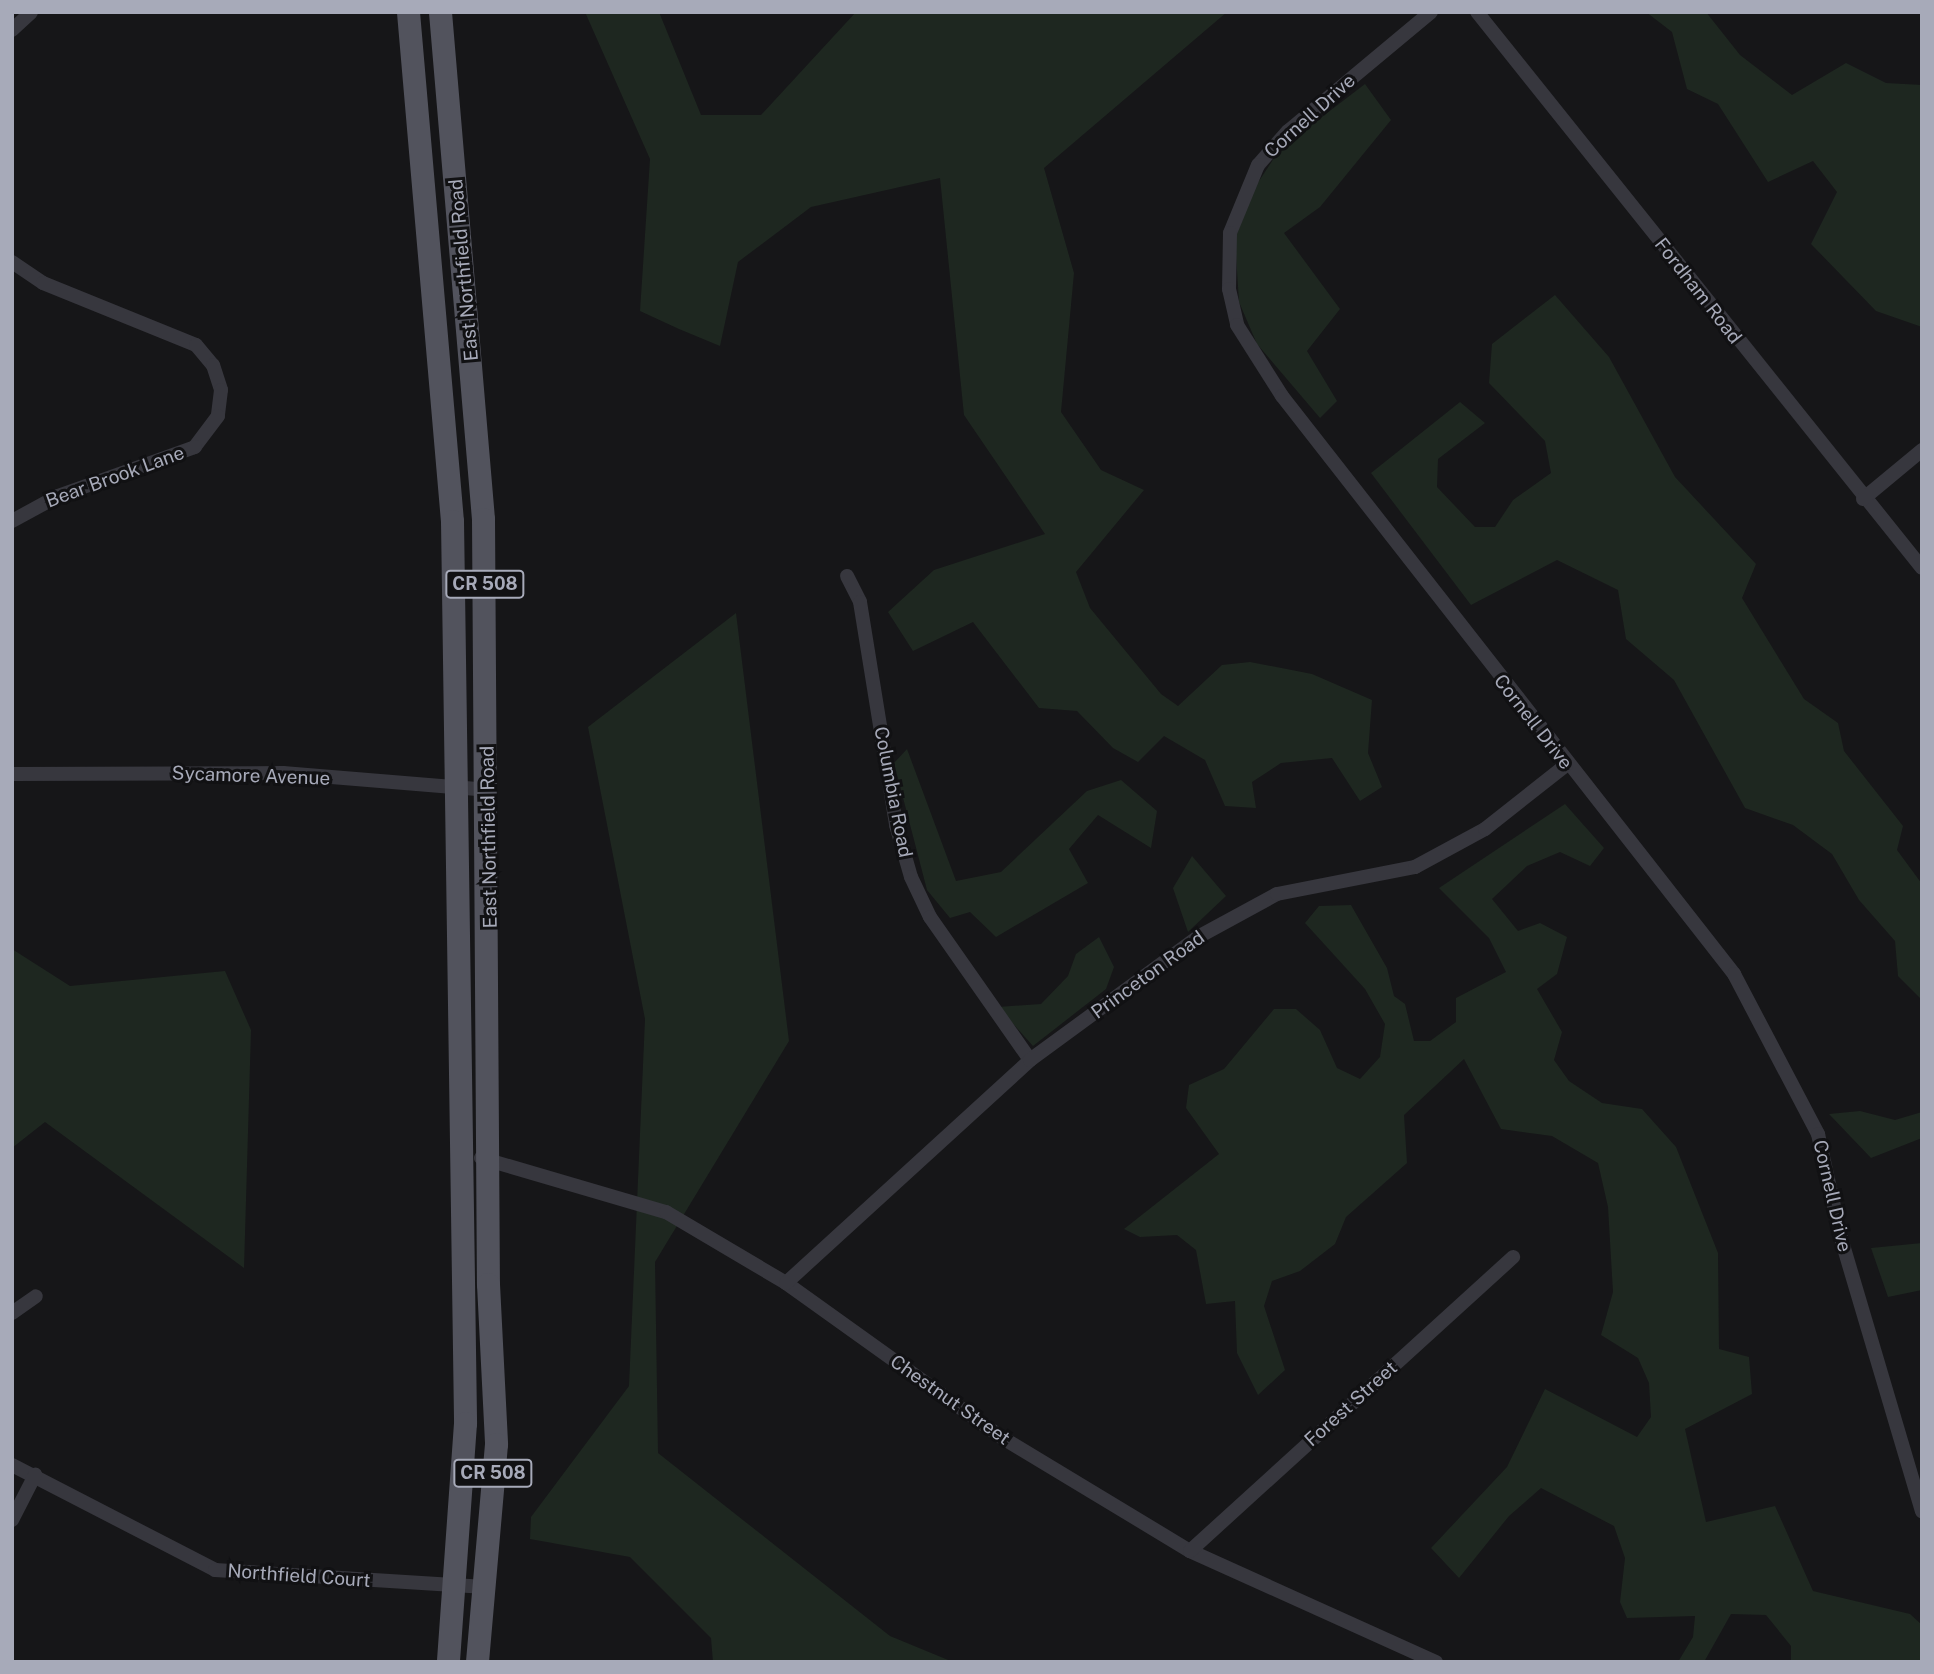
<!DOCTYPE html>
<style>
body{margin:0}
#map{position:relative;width:1934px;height:1674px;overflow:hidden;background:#161618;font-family:"Public Sans",sans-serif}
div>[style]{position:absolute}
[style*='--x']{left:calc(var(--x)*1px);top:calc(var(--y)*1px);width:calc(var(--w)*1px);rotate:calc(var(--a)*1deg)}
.green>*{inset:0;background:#1e2720}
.minor>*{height:14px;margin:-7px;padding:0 7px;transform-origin:7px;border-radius:7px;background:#37373e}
.primary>*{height:23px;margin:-11.5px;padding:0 11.5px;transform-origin:11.5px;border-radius:11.5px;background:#52535d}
span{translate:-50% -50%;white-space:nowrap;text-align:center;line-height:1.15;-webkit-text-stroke:6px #111113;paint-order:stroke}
.shield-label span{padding:2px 5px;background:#111113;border:2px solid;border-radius:5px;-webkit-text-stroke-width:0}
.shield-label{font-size:18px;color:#a7aab9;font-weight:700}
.street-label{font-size:19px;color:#a7aab9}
.frame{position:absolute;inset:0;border:14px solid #a7aab9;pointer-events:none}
</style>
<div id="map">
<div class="green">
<i style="clip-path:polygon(585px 12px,659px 12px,701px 115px,761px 115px,856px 12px,1227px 12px,1044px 168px,1074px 273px,1061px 412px,1101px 470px,1144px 490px,1076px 572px,1090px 608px,1161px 694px,1178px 706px,1222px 665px,1250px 662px,1312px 674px,1372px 700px,1368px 753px,1382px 787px,1360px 801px,1332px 758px,1281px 763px,1252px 782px,1256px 808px,1225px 806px,1205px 760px,1164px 736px,1138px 762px,1113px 748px,1077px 711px,1039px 708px,973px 622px,913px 651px,888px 612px,934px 570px,1045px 534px,964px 415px,940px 178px,811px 207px,738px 262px,720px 346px,679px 329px,640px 311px,650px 159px)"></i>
<i style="clip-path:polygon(1646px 12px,1706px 12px,1740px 55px,1792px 95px,1846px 63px,1886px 83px,1922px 85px,1922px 327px,1876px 311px,1811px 244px,1837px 192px,1813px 161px,1768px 182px,1718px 104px,1687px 89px,1672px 32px)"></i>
<i style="clip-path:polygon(1365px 84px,1391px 120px,1320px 207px,1284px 233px,1340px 309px,1307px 351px,1337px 401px,1320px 418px,1257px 344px,1239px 302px,1235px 239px,1253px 190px,1280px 149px)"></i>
<i style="clip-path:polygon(1555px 295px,1609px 357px,1675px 477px,1756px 564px,1742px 598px,1804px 699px,1838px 723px,1844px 751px,1903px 826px,1897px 850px,1922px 884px,1922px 1000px,1898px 976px,1895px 941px,1859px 900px,1832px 854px,1793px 825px,1745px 808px,1674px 680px,1626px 639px,1618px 590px,1557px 560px,1471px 605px,1371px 473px,1460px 402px,1485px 423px,1438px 459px,1437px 487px,1475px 527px,1495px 527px,1513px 500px,1551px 473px,1545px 441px,1489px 383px,1492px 344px)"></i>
<i style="clip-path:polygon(736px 613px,789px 1041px,655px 1262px,658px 1453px,890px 1636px,953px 1662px,713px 1662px,711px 1638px,630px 1557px,530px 1539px,531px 1517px,629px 1386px,645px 1019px,588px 727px)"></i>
<i style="clip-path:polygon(907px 749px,956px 881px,1001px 872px,1087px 791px,1121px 780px,1157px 811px,1151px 848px,1098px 815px,1069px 849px,1088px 883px,996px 937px,970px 912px,950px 918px,927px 890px,894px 763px)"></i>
<i style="clip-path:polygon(1565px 804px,1604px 848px,1590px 866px,1560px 852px,1527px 866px,1492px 899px,1518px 931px,1540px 923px,1567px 937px,1557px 974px,1537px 989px,1562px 1032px,1554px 1060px,1569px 1081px,1602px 1103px,1642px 1109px,1676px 1147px,1718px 1253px,1719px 1349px,1749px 1357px,1752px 1394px,1685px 1429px,1706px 1522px,1775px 1506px,1813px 1591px,1910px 1614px,1922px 1625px,1922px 1662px,1791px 1662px,1791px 1646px,1766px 1615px,1731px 1614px,1704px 1662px,1678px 1662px,1693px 1637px,1695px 1616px,1627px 1618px,1620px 1602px,1625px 1558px,1614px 1526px,1541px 1488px,1509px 1516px,1459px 1578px,1431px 1548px,1507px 1467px,1545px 1389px,1637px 1437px,1651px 1417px,1649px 1383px,1638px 1358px,1601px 1335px,1613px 1292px,1608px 1207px,1598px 1163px,1552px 1136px,1501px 1129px,1464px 1059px,1404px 1115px,1407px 1163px,1346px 1217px,1335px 1244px,1300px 1271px,1272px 1281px,1264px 1306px,1285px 1370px,1258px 1395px,1237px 1353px,1235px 1301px,1206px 1304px,1196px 1250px,1177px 1235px,1140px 1237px,1124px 1229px,1219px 1154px,1186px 1108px,1189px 1085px,1224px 1069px,1274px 1009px,1296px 1009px,1320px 1030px,1337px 1068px,1360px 1079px,1380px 1057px,1385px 1024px,1365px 989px,1305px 923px,1319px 906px,1351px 905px,1387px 968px,1394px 996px,1405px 1004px,1414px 1041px,1430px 1041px,1456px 1022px,1456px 998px,1506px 972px,1489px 938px,1439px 888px)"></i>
<i style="clip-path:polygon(1192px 856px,1226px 896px,1188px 932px,1173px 888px)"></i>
<i style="clip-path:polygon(1099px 937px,1114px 967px,1106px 989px,1033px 1046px,998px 1007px,1041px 1004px,1068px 976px,1076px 954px)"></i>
<i style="clip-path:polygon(12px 949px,70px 986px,225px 971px,251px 1030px,244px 1268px,45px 1122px,12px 1148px)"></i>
<i style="clip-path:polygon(1860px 1111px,1895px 1120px,1922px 1112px,1922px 1138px,1871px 1158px,1829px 1114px)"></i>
<i style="clip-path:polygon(1922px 1243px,1922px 1290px,1888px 1297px,1871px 1248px)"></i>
</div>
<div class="minor">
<i style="--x:1431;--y:12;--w:186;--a:140.2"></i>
<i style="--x:1288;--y:131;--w:45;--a:131.4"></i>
<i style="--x:1258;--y:165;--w:74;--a:112.4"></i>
<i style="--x:1230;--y:233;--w:56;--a:91"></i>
<i style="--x:1229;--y:289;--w:37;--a:77"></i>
<i style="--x:1237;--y:325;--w:84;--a:57.6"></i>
<i style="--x:1282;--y:396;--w:734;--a:51.97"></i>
<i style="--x:1734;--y:974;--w:181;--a:62.3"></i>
<i style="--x:1818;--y:1134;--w:107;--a:77.5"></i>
<i style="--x:1841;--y:1238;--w:285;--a:73.5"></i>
<i style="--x:1477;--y:12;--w:712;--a:51.33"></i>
<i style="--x:12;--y:30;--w:26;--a:-43"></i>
<i style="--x:12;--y:262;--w:37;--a:34"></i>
<i style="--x:43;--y:283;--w:165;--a:22.1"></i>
<i style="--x:196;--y:345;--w:26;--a:50"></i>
<i style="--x:213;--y:365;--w:26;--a:72"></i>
<i style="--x:221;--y:390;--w:26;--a:97"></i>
<i style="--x:218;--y:416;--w:39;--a:127"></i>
<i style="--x:195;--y:447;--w:145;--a:160.3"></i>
<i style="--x:58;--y:496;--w:52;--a:151.5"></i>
<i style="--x:1863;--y:499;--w:77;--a:-39.7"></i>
<i style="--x:847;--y:576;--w:29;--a:63"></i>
<i style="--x:860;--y:602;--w:226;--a:80.8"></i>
<i style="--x:896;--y:825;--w:54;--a:73.9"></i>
<i style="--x:911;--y:877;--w:44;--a:64.6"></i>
<i style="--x:930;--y:917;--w:174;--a:55"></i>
<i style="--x:12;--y:774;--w:271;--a:-0.2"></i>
<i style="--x:283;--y:773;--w:207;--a:4.7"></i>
<i style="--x:481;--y:1158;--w:193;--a:16.3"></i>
<i style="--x:666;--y:1212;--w:139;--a:30.6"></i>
<i style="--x:786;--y:1283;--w:264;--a:35.6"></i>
<i style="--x:1001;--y:1437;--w:221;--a:31.1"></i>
<i style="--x:1190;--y:1551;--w:270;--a:24.3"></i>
<i style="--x:786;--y:1283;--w:331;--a:-42.4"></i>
<i style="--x:1030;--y:1060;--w:208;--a:-36.2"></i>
<i style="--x:1198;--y:937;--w:90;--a:-28.6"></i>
<i style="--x:1277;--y:894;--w:141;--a:-11.1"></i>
<i style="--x:1415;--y:867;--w:80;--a:-28.5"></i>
<i style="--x:1485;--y:829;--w:103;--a:-38.3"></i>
<i style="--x:12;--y:1313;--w:29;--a:-35"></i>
<i style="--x:12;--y:1465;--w:229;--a:27.3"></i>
<i style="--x:215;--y:1570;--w:271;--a:3.6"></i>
<i style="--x:12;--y:1520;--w:51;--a:-62.9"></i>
<i style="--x:1190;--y:1551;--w:437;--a:-42.3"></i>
</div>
<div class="primary">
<i style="--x:408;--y:12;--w:511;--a:85.06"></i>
<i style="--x:452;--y:521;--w:902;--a:89.17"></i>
<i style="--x:465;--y:1423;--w:240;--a:94.1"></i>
<i style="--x:440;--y:12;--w:509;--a:85.15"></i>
<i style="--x:483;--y:519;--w:765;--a:89.63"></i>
<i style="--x:488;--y:1284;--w:160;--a:87.1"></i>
<i style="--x:496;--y:1444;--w:219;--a:95"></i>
</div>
<div class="shield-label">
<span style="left:485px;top:584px">CR 508</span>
<span style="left:493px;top:1473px">CR 508</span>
</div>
<div class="street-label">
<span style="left:1310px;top:116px;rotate:-42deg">Cornell Drive</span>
<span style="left:464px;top:270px;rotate:-95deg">East Northfield Road</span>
<span style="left:1698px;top:291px;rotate:52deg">Fordham Road</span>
<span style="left:115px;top:477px;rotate:-20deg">Bear Brook Lane</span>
<span style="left:1533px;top:722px;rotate:52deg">Cornell Drive</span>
<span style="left:251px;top:776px;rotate:2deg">Sycamore Avenue</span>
<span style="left:893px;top:792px;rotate:79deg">Columbia Road</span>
<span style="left:489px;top:837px;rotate:-91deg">East Northfield Road</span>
<span style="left:1148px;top:975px;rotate:-36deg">Princeton Road</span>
<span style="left:1832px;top:1196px;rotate:77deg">Cornell Drive</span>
<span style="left:950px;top:1400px;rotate:35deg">Chestnut Street</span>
<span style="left:1351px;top:1404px;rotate:-42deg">Forest Street</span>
<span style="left:299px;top:1576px;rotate:4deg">Northfield Court</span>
</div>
<div class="frame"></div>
</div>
